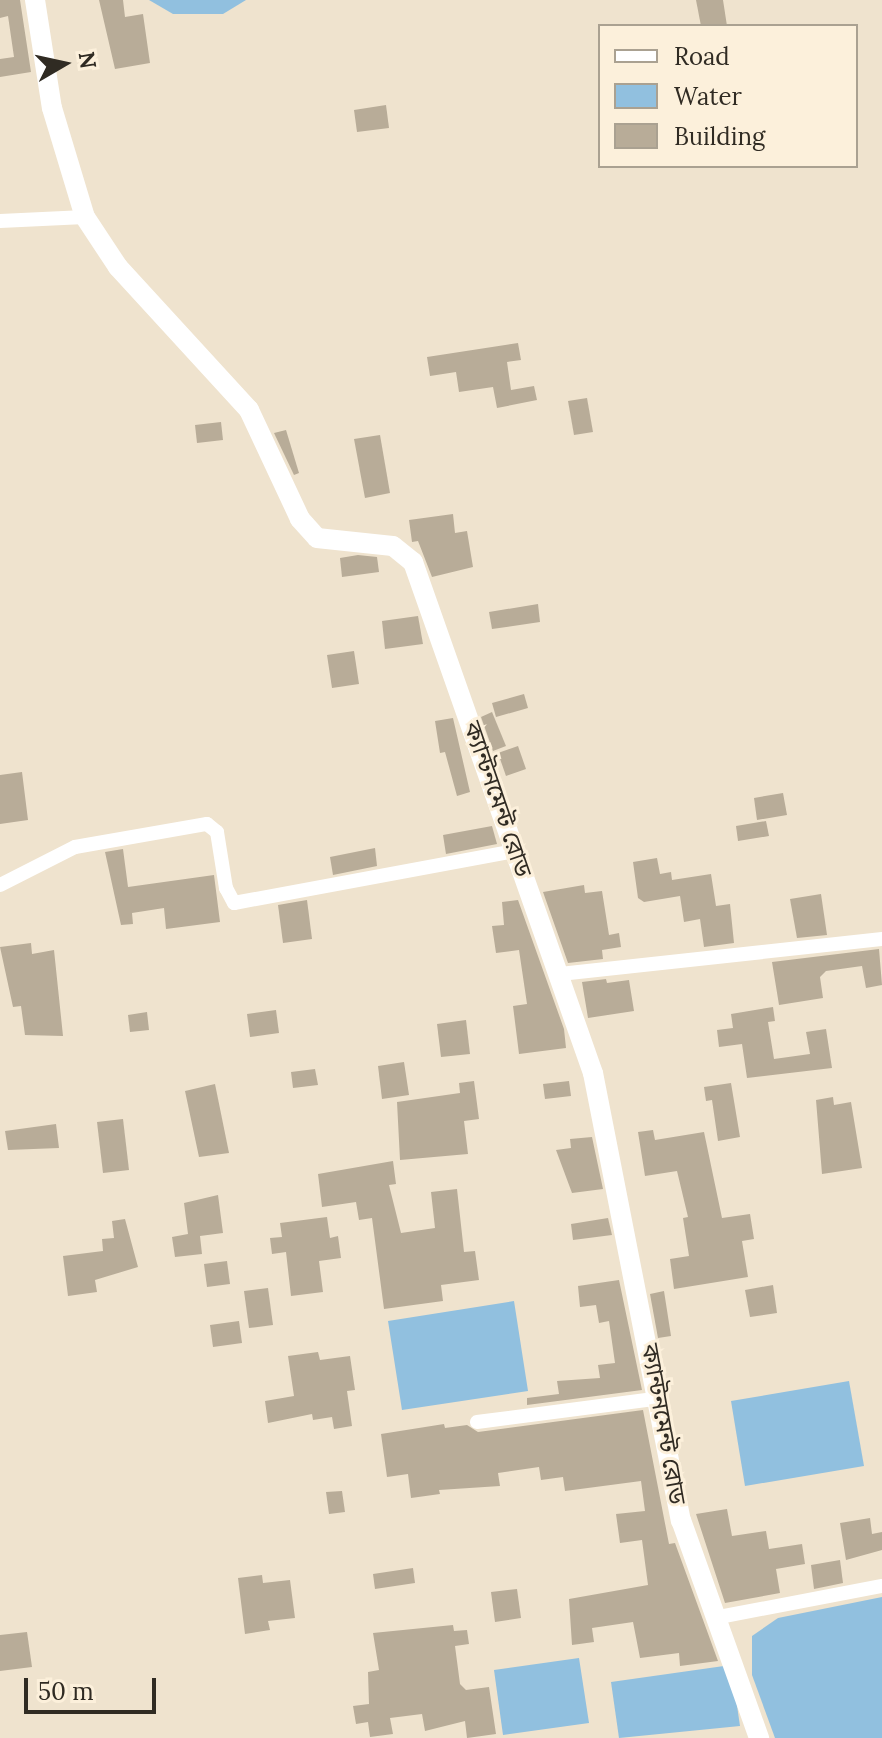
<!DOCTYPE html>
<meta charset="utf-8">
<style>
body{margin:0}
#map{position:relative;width:882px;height:1738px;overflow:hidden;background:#efe3ce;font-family:Lora,"Noto Sans Bengali",serif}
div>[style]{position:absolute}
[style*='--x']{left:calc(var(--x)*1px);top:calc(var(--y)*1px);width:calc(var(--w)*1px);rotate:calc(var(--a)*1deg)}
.water>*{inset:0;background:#91c0df}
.building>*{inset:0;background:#b8ac98}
.street>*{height:14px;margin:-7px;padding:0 7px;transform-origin:7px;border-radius:7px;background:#fff}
.secondary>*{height:20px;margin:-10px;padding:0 10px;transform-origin:10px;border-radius:10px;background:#fff}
span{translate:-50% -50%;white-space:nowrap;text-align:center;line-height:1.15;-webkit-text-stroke:6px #fcf0db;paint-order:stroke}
.street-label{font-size:24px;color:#302b23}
.legend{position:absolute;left:598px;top:24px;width:260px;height:144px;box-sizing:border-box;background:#fcf0db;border:2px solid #aaa191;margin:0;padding:10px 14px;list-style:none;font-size:24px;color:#302b23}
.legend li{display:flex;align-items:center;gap:16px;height:40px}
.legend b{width:40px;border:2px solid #aaa191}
.north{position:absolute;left:24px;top:24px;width:80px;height:80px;-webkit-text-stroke:6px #fcf0db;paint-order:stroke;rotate:81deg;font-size:22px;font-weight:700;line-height:32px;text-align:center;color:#302b23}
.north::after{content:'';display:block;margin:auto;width:28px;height:36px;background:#302b23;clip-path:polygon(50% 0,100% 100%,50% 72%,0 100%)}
.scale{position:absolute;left:24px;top:1678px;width:132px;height:36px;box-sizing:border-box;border:4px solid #302b23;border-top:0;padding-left:10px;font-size:24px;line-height:28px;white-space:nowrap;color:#302b23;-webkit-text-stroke:6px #fcf0db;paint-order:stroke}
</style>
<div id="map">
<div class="water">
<i style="clip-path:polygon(149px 0,246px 0,223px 14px,173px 14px)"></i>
<i style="clip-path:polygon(514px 1301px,528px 1391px,402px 1410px,388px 1321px)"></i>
<i style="clip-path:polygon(849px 1381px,864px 1466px,745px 1486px,731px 1401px)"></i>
<i style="clip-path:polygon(882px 1597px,882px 1738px,775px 1738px,752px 1675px,752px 1636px,778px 1618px)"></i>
<i style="clip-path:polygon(579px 1658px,589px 1723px,503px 1735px,494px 1670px)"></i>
<i style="clip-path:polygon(731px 1665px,740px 1726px,619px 1738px,611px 1682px)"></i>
</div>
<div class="building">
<i style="clip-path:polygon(0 0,20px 0,31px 72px,0 77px,0 59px,14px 57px,8px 16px,0 18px)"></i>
<i style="clip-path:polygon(99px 0,123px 0,125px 17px,143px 14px,150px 63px,115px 69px)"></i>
<i style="clip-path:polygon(696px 0,723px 0,727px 26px,701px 26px)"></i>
<i style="clip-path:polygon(386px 105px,389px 128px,357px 132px,354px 110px)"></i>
<i style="clip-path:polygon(518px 343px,521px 360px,507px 362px,511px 390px,534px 386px,537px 400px,497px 408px,493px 387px,459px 392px,456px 372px,430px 376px,427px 357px)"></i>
<i style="clip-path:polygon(587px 398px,593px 432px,574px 435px,568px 401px)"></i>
<i style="clip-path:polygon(221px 422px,223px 440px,197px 443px,195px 425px)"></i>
<i style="clip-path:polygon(286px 430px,299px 473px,294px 475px,274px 433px)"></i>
<i style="clip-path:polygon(380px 435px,390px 493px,365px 498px,354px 439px)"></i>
<i style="clip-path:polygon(453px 514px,455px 533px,467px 531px,473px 567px,432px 577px,418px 541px,412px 542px,409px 520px)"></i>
<i style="clip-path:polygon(358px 555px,377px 557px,379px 572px,342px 577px,340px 558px)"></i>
<i style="clip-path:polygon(538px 604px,540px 622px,492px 629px,489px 612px)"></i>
<i style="clip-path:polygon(418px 616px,423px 644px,385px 649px,382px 621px)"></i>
<i style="clip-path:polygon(354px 651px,359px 684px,332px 688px,327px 655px)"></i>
<i style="clip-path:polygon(524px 694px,528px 708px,496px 717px,492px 703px)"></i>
<i style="clip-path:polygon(492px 712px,506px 746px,493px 751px,481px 717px)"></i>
<i style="clip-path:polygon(453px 718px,470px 792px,457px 796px,445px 752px,440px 753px,435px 721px)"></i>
<i style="clip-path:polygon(518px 746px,526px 769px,506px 776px,498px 753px)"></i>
<i style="clip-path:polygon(22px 772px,28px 820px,0 824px,0 775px)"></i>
<i style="clip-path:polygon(783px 793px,787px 815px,757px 820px,754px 798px)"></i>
<i style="clip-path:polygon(766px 821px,769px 836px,738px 841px,736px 826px)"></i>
<i style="clip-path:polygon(492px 826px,497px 844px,446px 854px,443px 835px)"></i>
<i style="clip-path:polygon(375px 848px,377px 866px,333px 875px,330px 857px)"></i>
<i style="clip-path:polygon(123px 849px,128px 887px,214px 875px,220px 922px,166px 929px,164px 908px,132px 913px,133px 924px,121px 925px,105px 852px)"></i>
<i style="clip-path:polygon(657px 858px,660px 874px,671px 872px,672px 880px,711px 874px,716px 906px,730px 904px,734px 943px,704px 947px,700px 919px,684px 922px,680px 896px,644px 902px,638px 898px,633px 862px)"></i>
<i style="clip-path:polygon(584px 885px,585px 893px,602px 891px,609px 935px,619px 933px,621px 947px,602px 950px,603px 959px,568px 963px,543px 892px)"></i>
<i style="clip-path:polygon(821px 894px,827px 935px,797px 938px,790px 899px)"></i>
<i style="clip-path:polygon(307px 900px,312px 939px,283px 943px,278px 905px)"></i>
<i style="clip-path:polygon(518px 900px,564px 1029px,566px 1048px,519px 1054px,513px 1006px,527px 1004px,519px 950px,496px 953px,492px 926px,504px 925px,502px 902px)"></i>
<i style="clip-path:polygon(31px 943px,32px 954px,54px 950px,63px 1036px,25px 1035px,21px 1006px,13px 1007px,0 947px)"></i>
<i style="clip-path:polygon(879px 949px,882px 985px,866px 988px,862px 966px,826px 971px,820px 977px,823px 998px,779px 1005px,772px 962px)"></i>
<i style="clip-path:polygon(606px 979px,607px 983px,629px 980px,634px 1011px,588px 1018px,582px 982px)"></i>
<i style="clip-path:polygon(773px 1007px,775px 1021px,768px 1022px,774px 1059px,810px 1054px,806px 1032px,826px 1029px,832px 1068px,747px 1078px,742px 1044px,719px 1047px,717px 1030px,733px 1028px,731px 1014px)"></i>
<i style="clip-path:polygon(276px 1010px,279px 1033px,250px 1037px,247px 1014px)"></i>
<i style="clip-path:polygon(147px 1012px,149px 1030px,130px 1032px,128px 1015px)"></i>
<i style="clip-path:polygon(466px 1020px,470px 1054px,441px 1057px,437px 1024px)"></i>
<i style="clip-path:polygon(404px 1062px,409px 1095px,382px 1099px,378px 1066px)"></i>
<i style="clip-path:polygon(315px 1069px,318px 1085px,293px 1088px,291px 1072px)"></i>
<i style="clip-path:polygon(474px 1081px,479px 1119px,464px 1121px,468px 1154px,400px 1160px,397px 1102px,460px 1093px,459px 1083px)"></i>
<i style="clip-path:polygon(569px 1081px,571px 1096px,545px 1099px,543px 1084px)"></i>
<i style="clip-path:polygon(731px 1083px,740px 1137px,718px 1141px,712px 1100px,706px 1101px,704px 1087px)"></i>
<i style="clip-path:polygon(215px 1084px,229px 1153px,199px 1157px,185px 1091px)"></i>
<i style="clip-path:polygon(833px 1097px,834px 1105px,851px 1102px,862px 1168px,822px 1174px,816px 1100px)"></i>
<i style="clip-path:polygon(123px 1119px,129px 1170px,103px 1173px,97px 1122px)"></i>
<i style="clip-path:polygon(56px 1124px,59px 1148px,8px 1150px,5px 1131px)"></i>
<i style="clip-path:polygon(653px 1130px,655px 1140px,704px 1132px,722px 1218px,750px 1214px,754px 1239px,742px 1241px,748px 1277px,674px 1289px,670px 1259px,689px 1256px,683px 1218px,688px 1217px,677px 1171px,645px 1176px,638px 1132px)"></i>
<i style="clip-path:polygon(592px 1137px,603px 1189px,572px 1193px,556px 1150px,571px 1148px,570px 1139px)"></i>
<i style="clip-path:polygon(393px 1161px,396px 1184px,389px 1185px,401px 1233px,435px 1228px,431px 1192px,457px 1189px,464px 1252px,475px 1251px,479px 1280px,441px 1285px,443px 1301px,384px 1309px,372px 1218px,359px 1220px,356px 1202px,322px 1207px,318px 1174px)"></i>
<i style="clip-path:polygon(218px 1195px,223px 1233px,200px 1236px,202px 1254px,175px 1257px,172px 1237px,188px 1234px,184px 1203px)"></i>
<i style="clip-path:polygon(327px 1217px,330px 1238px,338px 1236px,341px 1258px,319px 1261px,323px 1292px,291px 1296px,286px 1252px,272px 1254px,270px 1238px,282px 1237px,280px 1223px)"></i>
<i style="clip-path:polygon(608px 1218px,612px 1235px,573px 1240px,571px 1224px)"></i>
<i style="clip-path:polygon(125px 1219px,138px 1267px,95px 1280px,97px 1292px,68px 1296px,63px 1256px,103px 1251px,102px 1239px,114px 1238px,112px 1221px)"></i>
<i style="clip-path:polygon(227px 1261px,230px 1284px,207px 1287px,204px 1264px)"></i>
<i style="clip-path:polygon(619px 1280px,642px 1390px,527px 1405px,527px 1398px,559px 1394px,557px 1381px,600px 1378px,598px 1365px,615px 1363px,609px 1321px,599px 1323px,596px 1305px,580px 1307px,578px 1286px)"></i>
<i style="clip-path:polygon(773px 1285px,777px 1313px,750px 1317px,745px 1290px)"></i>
<i style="clip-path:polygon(268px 1288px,273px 1325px,249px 1328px,244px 1291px)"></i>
<i style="clip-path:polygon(664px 1291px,671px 1336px,658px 1338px,650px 1294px)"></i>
<i style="clip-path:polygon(239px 1321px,242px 1343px,213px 1347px,210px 1325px)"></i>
<i style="clip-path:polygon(318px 1352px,320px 1360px,350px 1356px,355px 1390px,347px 1391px,352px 1426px,334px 1429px,332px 1417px,313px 1420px,312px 1414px,268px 1423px,265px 1401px,294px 1396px,288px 1356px)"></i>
<i style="clip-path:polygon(643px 1410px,669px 1544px,675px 1543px,718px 1661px,680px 1666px,679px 1653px,640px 1658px,633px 1622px,592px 1628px,594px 1642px,572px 1645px,569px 1599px,648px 1585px,642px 1540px,620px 1543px,616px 1514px,645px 1511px,641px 1481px,565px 1491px,563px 1477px,541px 1480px,539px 1467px,498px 1473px,500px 1486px,439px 1490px,440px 1494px,411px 1498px,408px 1474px,387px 1477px,381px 1434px,444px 1424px,445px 1428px,467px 1425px,478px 1432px)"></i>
<i style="clip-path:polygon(342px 1491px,345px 1512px,329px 1514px,326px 1492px)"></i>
<i style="clip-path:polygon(727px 1509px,732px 1536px,766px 1531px,769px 1549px,802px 1544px,805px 1564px,776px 1569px,780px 1593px,725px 1603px,696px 1514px)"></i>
<i style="clip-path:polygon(870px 1518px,872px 1534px,882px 1532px,882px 1550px,846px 1560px,840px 1523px)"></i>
<i style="clip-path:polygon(840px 1560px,843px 1583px,814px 1589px,811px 1565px)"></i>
<i style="clip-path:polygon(413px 1568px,415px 1583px,375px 1589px,373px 1574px)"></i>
<i style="clip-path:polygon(262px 1575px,263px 1583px,290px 1580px,295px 1618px,268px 1621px,270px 1630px,245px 1634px,238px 1578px)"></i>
<i style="clip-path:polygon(517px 1589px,521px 1618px,495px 1622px,491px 1592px)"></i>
<i style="clip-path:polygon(453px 1625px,454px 1631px,467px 1630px,469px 1644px,455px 1646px,460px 1684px,466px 1690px,489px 1687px,496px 1734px,467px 1738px,465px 1721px,425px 1731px,422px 1714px,390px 1718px,393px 1734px,370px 1737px,368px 1722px,356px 1724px,353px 1706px,369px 1704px,368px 1672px,379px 1670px,373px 1633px)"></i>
<i style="clip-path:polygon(27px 1632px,32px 1667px,0 1671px,0 1635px)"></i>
</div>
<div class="street">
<i style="--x:0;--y:221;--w:85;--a:-2.7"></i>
<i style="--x:0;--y:885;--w:84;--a:-26.9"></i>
<i style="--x:75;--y:847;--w:134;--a:-9.9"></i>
<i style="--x:207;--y:824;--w:13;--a:39"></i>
<i style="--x:217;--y:832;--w:57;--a:80.9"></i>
<i style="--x:226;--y:888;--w:17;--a:62"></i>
<i style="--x:234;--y:903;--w:285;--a:-10.5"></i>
<i style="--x:560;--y:974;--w:324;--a:-6.2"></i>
<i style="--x:477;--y:1422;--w:186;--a:-7.4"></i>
<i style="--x:719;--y:1617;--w:166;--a:-10.8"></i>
</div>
<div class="secondary">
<i style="--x:35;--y:0;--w:109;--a:81.1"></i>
<i style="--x:52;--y:108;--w:114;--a:73.2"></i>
<i style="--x:85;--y:217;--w:60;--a:56.6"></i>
<i style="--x:118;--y:267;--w:194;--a:47.5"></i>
<i style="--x:249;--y:410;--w:120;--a:64.9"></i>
<i style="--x:300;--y:519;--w:25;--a:48"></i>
<i style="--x:317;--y:538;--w:76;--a:6"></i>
<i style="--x:393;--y:546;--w:26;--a:39"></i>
<i style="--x:413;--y:562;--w:542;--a:70.6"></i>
<i style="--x:593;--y:1073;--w:456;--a:78.9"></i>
<i style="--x:681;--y:1520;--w:232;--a:70.3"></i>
</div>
<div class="street-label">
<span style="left:498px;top:799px;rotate:71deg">ক্যান্টনমেন্ট রোড</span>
<span style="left:664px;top:1424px;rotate:80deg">ক্যান্টনমেন্ট রোড</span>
</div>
<ul class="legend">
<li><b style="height:10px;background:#fff"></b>Road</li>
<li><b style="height:22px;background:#91c0df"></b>Water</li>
<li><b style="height:22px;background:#b8ac98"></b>Building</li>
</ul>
<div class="north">N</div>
<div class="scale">50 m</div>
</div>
